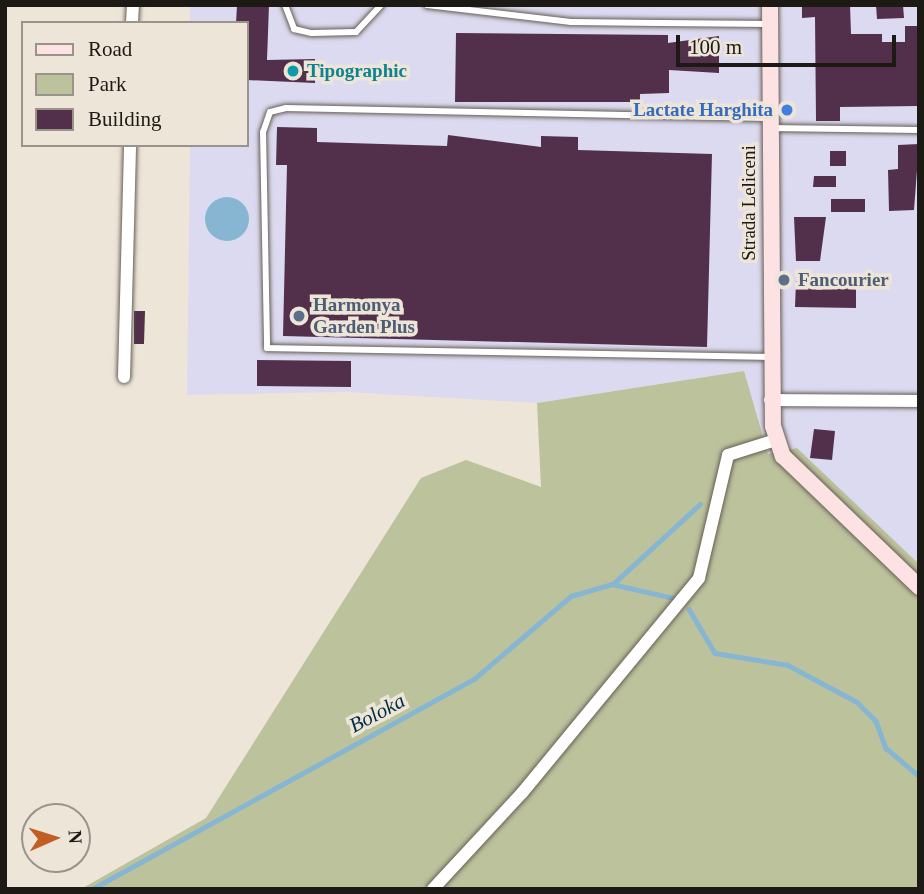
<!DOCTYPE html>
<style>
body{margin:0}
#map{position:relative;width:924px;height:894px;overflow:hidden;background:#eee5d9;font-family:"Times New Roman",serif}
div>[style]{position:absolute}
[style*='--x']{left:calc(var(--x)*1px);top:calc(var(--y)*1px);width:calc(var(--w)*1px);rotate:calc(var(--a)*1deg)}
.industrial>*{inset:0;background:#dcdaf0}
.green>*{inset:0;background:#bcc29c}
.water>*{inset:0;background:#86b6d2}
.round{border-radius:50%}
.stream>*{height:4.5px;margin:-2.25px;padding:0 2.25px;transform-origin:2.25px;border-radius:2.25px;background:#86b6d2}
.building>*{inset:0;background:#522f4a}
.roads{filter:drop-shadow(0 0 2px #675f55) drop-shadow(0 0 2px #675f55)}
.lane>*{height:6px;margin:-3px;padding:0 3px;transform-origin:3px;border-radius:3px;background:#fff}
.street>*{height:12px;margin:-6px;padding:0 6px;transform-origin:6px;border-radius:6px;background:#fff}
.secondary>*{height:16px;margin:-8px;padding:0 8px;transform-origin:8px;border-radius:8px;background:#fde2e4}
.dots>*{width:19px;height:19px;translate:-50% -50%;box-sizing:border-box;border:4px solid #eee5d9;border-radius:50%}
span{translate:-50% -50%;white-space:nowrap;text-align:center;line-height:1.15;-webkit-text-stroke:7px #eee5d9;paint-order:stroke}
.culture-label{font-size:19px;color:#0d838f;font-weight:700}
.left{translate:0 -50%;text-align:left}
.shop-label{font-size:19px;color:#366cbe;font-weight:700}
.right{translate:-100% -50%;text-align:right}
.street-label{font-size:19px;color:#1d1915}
.service-label{font-size:19px;color:#4e5e75;font-weight:700}
.water-label{font-size:21px;color:#022e41;font-style:italic}
.frame{position:absolute;inset:0;border:7px solid #1d1915;pointer-events:none}
.legend{position:absolute;left:21px;top:21px;width:228px;height:126px;box-sizing:border-box;background:#eee5d9;border:2px solid #9a938b;margin:0;padding:9px 12px;list-style:none;font-size:21px;color:#1d1915}
.legend li{display:flex;align-items:center;gap:14px;height:35px}
.legend b{width:35px;border:2px solid #9a938b}
.north{position:absolute;left:21px;top:803px;width:70px;height:70px;box-sizing:border-box;background:#eee5d9;border:2px solid #9a938b;border-radius:50%;rotate:87deg;font-size:19px;font-weight:700;line-height:28px;text-align:center;color:#1d1915}
.north::after{content:'';display:block;margin:auto;width:24px;height:32px;background:#c15e23;clip-path:polygon(50% 0,100% 100%,50% 72%,0 100%)}
.scale{position:absolute;left:676px;top:35px;width:220px;height:32px;box-sizing:border-box;border:4px solid #1d1915;border-top:0;padding-left:9px;font-size:21px;line-height:24px;white-space:nowrap;color:#1d1915;-webkit-text-stroke:5px #eee5d9;paint-order:stroke}
</style>
<div id="map">
<div class="industrial">
<i style="clip-path:polygon(190px 5px,919px 5px,919px 564px,797px 449px,768px 455px,743px 371px,537px 403px,345px 392px,187px 395px,190px 145px,247px 145px,247px 23px,190px 23px)"></i>
</div>
<div class="green">
<i style="clip-path:polygon(744px 371px,768px 454px,797px 448px,919px 564px,919px 889px,81px 889px,206px 818px,421px 478px,466px 460px,541px 487px,537px 403px)"></i>
</div>
<div class="water">
<i class="round" style="left:205px;top:197px;width:44px;height:44px"></i>
</div>
<div class="stream">
<i style="--x:613;--y:584;--w:118;--a:-42.6"></i>
<i style="--x:689;--y:609;--w:51;--a:59.4"></i>
<i style="--x:715;--y:653;--w:74;--a:9.3"></i>
<i style="--x:788;--y:665;--w:78;--a:28.2"></i>
<i style="--x:857;--y:702;--w:27;--a:45"></i>
<i style="--x:876;--y:721;--w:29;--a:70"></i>
<i style="--x:886;--y:748;--w:43;--a:40.3"></i>
<i style="--x:92;--y:889;--w:436;--a:-28.8"></i>
<i style="--x:474;--y:679;--w:128;--a:-40.6"></i>
<i style="--x:571;--y:596;--w:43;--a:-16.3"></i>
<i style="--x:612;--y:584;--w:63;--a:12.9"></i>
</div>
<div class="building">
<i style="clip-path:polygon(237px 5px,269px 5px,267px 60px,315px 59px,315px 83px,247px 80px,247px 23px,236px 23px)"></i>
<i style="clip-path:polygon(802px 5px,850px 5px,851px 34px,882px 34px,882px 42px,905px 42px,905px 26px,919px 26px,919px 106px,840px 107px,840px 121px,816px 121px,815px 17px,802px 18px)"></i>
<i style="clip-path:polygon(876px 5px,903px 5px,904px 18px,877px 19px)"></i>
<i style="clip-path:polygon(456px 33px,668px 35px,668px 43px,719px 36px,719px 73px,669px 70px,669px 93px,640px 94px,640px 102px,455px 102px)"></i>
<i style="clip-path:polygon(277px 127px,317px 128px,317px 142px,447px 146px,448px 135px,541px 147px,541px 136px,578px 137px,578px 150px,712px 154px,707px 347px,283px 336px,287px 165px,276px 165px)"></i>
<i style="clip-path:polygon(919px 144px,914px 210px,889px 211px,888px 170px,898px 169px,898px 145px)"></i>
<i style="clip-path:polygon(830px 151px,846px 151px,846px 166px,830px 166px)"></i>
<i style="clip-path:polygon(814px 176px,836px 176px,836px 187px,813px 187px)"></i>
<i style="clip-path:polygon(831px 199px,865px 199px,865px 212px,831px 212px)"></i>
<i style="clip-path:polygon(794px 217px,826px 217px,820px 261px,796px 261px)"></i>
<i style="clip-path:polygon(796px 281px,856px 283px,856px 308px,795px 307px)"></i>
<i style="clip-path:polygon(134px 311px,145px 311px,144px 344px,134px 344px)"></i>
<i style="clip-path:polygon(257px 360px,351px 361px,351px 387px,257px 386px)"></i>
<i style="clip-path:polygon(814px 429px,835px 431px,832px 460px,810px 458px)"></i>
</div>
<div class="roads">
<div class="lane">
<i style="--x:285;--y:5;--w:26;--a:69"></i>
<i style="--x:294;--y:29;--w:18;--a:13"></i>
<i style="--x:312;--y:33;--w:44;--a:-1.3"></i>
<i style="--x:356;--y:32;--w:37;--a:-47"></i>
<i style="--x:427;--y:5;--w:145;--a:6.7"></i>
<i style="--x:571;--y:22;--w:199;--a:0.6"></i>
<i style="--x:769;--y:118;--w:483;--a:-178.8"></i>
<i style="--x:286;--y:108;--w:16;--a:166"></i>
<i style="--x:270;--y:112;--w:21;--a:109"></i>
<i style="--x:263;--y:132;--w:216;--a:88.9"></i>
<i style="--x:267;--y:348;--w:503;--a:1.03"></i>
<i style="--x:770;--y:128;--w:149;--a:0.8"></i>
</div>
<div class="street">
<i style="--x:132;--y:23;--w:18;--a:-87"></i>
<i style="--x:124;--y:377;--w:232;--a:-88.5"></i>
<i style="--x:770;--y:400;--w:149;--a:0.4"></i>
<i style="--x:433;--y:889;--w:131;--a:-47.2"></i>
<i style="--x:522;--y:793;--w:278;--a:-50.5"></i>
<i style="--x:699;--y:578;--w:126;--a:-76.7"></i>
<i style="--x:728;--y:455;--w:50;--a:-17.4"></i>
</div>
<div class="secondary">
<i style="--x:770;--y:5;--w:421;--a:89.6"></i>
<i style="--x:773;--y:426;--w:32;--a:72"></i>
<i style="--x:783;--y:456;--w:189;--a:43.9"></i>
</div>
</div>
<div class="dots">
<i style="left:293px;top:71px;background:#0f9aa8"></i>
<i style="left:787px;top:110px;background:#3f7fe0"></i>
<i style="left:784px;top:280px;background:#5c6f8a"></i>
<i style="left:299px;top:316px;background:#5c6f8a"></i>
</div>
<div class="culture-label">
<span class="left" style="left:307px;top:71px">Tipographic</span>
</div>
<div class="shop-label">
<span class="right" style="left:773px;top:110px">Lactate Harghita</span>
</div>
<div class="street-label">
<span style="left:749px;top:203px;rotate:-90deg">Strada Leliceni</span>
</div>
<div class="service-label">
<span class="left" style="left:798px;top:280px">Fancourier</span>
<span class="left" style="left:313px;top:316px">Harmonya<br>Garden Plus</span>
</div>
<div class="water-label">
<span style="left:377px;top:713px;rotate:-28deg">Boloka</span>
</div>
<div class="frame"></div>
<ul class="legend">
<li><b style="height:9px;background:#fde2e4"></b>Road</li>
<li><b style="height:19px;background:#bcc29c"></b>Park</li>
<li><b style="height:19px;background:#522f4a"></b>Building</li>
</ul>
<div class="north">N</div>
<div class="scale">100 m</div>
</div>
